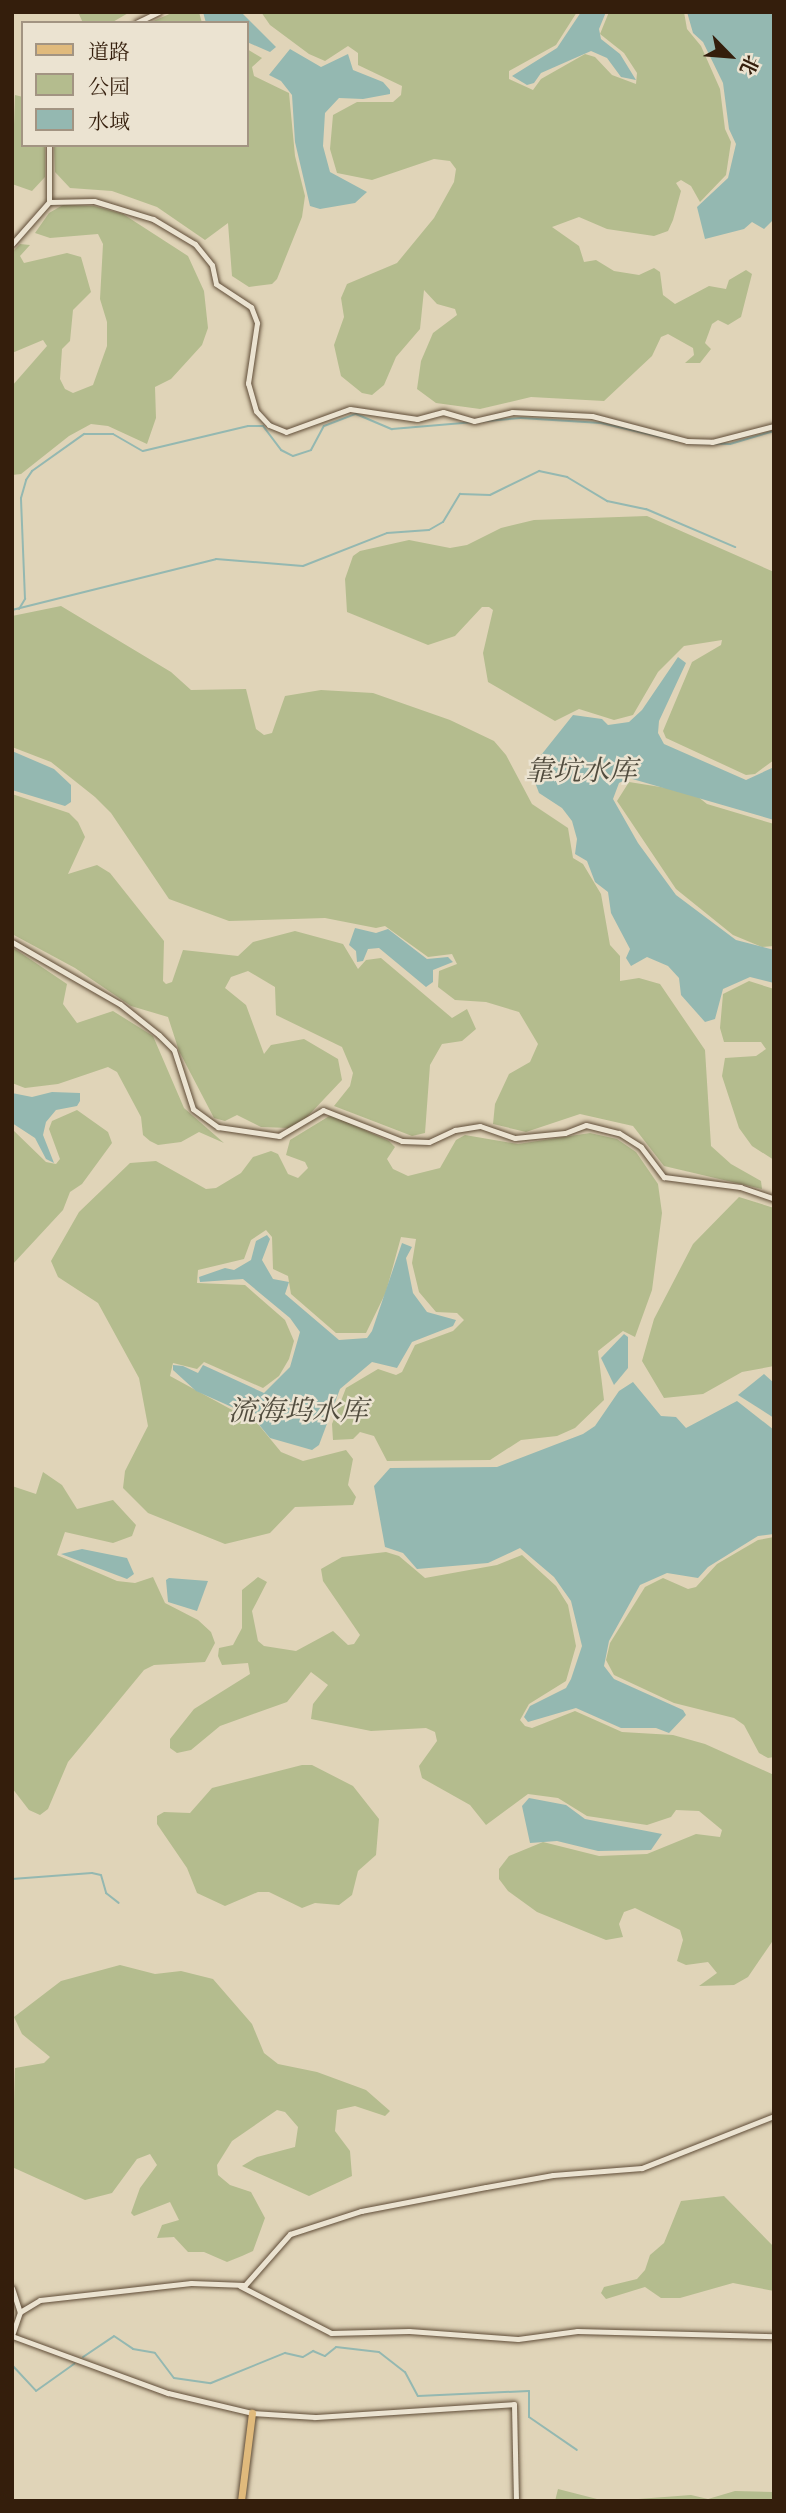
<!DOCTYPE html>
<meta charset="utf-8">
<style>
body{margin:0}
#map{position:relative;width:786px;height:2513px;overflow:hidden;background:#e0d4b8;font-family:"EB Garamond","Noto Serif SC",serif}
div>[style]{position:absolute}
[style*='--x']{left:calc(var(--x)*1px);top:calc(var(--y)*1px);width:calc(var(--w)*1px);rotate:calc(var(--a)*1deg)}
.green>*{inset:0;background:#b4bc8e}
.water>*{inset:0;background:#94b8b1}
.stream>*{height:2px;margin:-1px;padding:0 1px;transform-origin:1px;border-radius:1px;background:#94b8b1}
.roads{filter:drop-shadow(0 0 2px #5f4c37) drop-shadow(0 0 2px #5f4c37)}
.minor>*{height:5px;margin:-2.5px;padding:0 2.5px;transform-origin:2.5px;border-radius:2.5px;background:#ebe3d1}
.major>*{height:7px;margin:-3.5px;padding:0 3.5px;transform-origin:3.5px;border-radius:3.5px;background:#e0ba7c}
span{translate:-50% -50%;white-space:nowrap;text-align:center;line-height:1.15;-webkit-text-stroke:5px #ebe3d1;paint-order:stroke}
.water-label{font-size:28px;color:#514c3e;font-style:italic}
.frame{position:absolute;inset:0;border:14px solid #341e0c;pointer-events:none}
.legend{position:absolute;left:21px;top:21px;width:228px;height:126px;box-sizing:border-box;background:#ebe3d1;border:2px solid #a29482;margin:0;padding:9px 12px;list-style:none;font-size:21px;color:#341e0c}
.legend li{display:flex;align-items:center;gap:14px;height:35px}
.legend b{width:35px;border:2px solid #a29482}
.north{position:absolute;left:695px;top:21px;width:70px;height:70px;-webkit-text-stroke:5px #ebe3d1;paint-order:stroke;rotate:115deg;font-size:19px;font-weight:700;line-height:28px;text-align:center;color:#341e0c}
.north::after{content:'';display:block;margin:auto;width:24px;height:32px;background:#341e0c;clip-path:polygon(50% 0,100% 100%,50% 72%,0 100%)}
</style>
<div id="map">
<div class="green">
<i style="clip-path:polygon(78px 12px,130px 12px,111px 23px,83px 23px)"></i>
<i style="clip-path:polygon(174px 12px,199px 12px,202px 23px,149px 23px)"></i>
<i style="clip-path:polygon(261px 12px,577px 12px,556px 45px,509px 71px,509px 79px,533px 90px,541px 79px,585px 54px,595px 57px,612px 75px,636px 84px,637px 73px,624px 53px,600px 34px,609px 12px,684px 12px,687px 29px,701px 46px,720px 89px,725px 129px,731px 142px,726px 175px,700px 202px,691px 186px,681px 180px,676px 183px,681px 191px,673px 220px,668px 231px,654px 236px,607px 229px,579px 217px,552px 227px,579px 246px,584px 262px,596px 260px,614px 271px,639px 275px,654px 268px,660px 272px,663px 295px,675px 304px,709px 286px,726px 289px,729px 280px,746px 270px,752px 274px,741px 317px,728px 325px,718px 320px,712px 324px,705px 343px,711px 349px,700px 363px,685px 363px,694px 355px,693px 348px,668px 334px,661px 337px,652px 356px,604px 401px,531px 397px,480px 409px,436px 403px,417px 389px,421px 361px,433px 333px,457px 315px,455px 309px,437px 304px,424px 290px,420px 329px,396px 357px,384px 385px,372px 395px,362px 393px,341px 376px,338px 363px,334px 345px,344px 317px,341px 298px,347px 284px,397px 263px,434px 218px,454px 182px,456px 169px,450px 161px,434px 159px,372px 180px,337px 173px,330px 149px,333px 115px,357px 102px,393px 102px,401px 95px,402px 86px,358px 65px,358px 53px,348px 46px,325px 61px,309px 54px,270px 25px)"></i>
<i style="clip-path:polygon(247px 49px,262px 58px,252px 67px,254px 76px,289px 93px,295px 156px,305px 196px,302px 217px,277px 279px,272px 284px,249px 287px,232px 276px,228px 223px,205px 240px,157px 207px,112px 191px,70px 188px,55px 172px,54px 145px,247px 145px)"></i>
<i style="clip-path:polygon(15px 95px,23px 97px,23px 145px,45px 145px,45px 177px,32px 191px,12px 184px)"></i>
<i style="clip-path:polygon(63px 205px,94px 206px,123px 214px,188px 256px,204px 291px,208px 328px,202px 345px,171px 379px,155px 387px,156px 418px,147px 444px,108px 426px,91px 424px,69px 436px,21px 474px,12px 475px,12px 386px,47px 346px,43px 340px,12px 353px,12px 252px,20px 244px,30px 245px,20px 256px,24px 263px,67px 253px,81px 257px,91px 292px,73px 310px,70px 341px,62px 349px,60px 379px,65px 389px,73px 393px,93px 385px,107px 346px,107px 322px,100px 299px,103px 244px,98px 234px,50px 238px,35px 233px,49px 213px)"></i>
<i style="clip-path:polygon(647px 516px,774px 572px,774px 760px,755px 774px,746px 775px,666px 738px,663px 731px,692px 662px,721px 645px,722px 640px,684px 646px,658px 672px,633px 715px,614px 720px,579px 709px,555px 721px,488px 682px,483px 653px,493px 610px,489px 607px,482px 607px,455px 636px,428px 645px,347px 612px,345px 579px,353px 556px,360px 551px,409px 540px,450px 548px,467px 545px,501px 528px,534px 520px)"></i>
<i style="clip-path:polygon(61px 606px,171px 672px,191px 690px,246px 689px,256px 729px,264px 735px,272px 733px,285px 696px,321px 690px,373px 693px,450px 720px,494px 741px,506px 755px,532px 804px,568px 828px,573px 858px,583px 864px,601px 894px,610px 945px,620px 956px,620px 981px,639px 978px,660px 984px,705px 1050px,711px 1146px,731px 1164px,761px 1181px,762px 1189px,664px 1166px,633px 1126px,580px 1114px,526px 1132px,493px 1124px,495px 1104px,509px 1074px,530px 1062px,538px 1044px,519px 1012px,486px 1002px,455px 1000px,438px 987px,439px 971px,457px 964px,452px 954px,428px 957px,385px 926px,376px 928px,325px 918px,229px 921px,169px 899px,111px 813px,95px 797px,51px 762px,12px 747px,12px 616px)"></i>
<i style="clip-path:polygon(629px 782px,692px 792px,707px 804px,774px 824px,774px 946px,762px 947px,733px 935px,676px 889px,617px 801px)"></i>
<i style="clip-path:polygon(12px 794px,69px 813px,78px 822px,85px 837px,68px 874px,97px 865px,110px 873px,164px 941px,163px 981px,166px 984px,172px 982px,183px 950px,238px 956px,253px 942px,295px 931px,343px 944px,358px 969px,366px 960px,381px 958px,452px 1018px,467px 1009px,476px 1029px,462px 1041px,442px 1044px,430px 1065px,425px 1133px,412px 1136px,334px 1106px,350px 1086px,353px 1073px,342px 1047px,276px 1015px,275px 987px,248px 971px,231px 977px,225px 988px,246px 1005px,264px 1054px,271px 1045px,304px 1039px,338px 1059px,342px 1080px,307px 1117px,289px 1128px,261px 1127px,237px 1115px,225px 1121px,214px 1118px,179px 1051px,168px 1017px,131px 1006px,75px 968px,12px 934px)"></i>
<i style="clip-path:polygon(12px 947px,67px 984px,63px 1004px,77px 1023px,113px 1011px,153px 1036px,184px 1108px,224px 1143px,199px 1132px,181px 1142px,158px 1145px,150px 1141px,143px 1135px,141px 1117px,117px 1072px,108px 1067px,58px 1084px,25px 1088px,12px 1083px)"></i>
<i style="clip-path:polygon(749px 981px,774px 989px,774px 1160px,752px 1146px,739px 1128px,722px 1076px,725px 1058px,756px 1056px,766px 1049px,761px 1042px,724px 1042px,720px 1028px,723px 994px)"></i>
<i style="clip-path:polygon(77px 1110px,108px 1132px,112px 1143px,82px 1184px,70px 1192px,63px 1210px,12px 1265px,12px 1129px,46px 1162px,56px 1164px,60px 1159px,49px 1129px,52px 1121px)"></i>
<i style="clip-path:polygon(331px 1115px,389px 1141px,395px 1147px,387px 1159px,393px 1169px,408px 1176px,440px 1168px,456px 1140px,465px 1135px,518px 1144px,590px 1133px,617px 1139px,636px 1152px,658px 1184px,662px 1213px,652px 1290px,635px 1337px,623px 1331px,598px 1351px,604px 1400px,575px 1428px,557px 1436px,521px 1440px,490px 1460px,387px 1461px,374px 1436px,360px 1432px,353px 1439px,333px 1440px,332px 1424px,346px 1388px,378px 1369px,396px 1375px,402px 1372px,415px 1345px,453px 1331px,464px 1320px,457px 1313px,436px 1312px,419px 1292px,412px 1263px,416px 1239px,401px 1237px,386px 1292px,366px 1333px,336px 1333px,291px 1294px,288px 1276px,273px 1269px,272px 1237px,266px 1230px,251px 1240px,244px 1259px,198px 1270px,197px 1283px,245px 1285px,285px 1320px,294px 1341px,289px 1359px,279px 1376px,263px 1388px,204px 1362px,197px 1369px,173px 1363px,170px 1376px,258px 1424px,281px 1452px,303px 1461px,346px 1450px,353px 1459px,348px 1485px,356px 1497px,353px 1505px,295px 1507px,270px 1533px,225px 1544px,148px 1513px,123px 1488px,125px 1471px,148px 1426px,139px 1378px,98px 1303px,58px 1277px,51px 1261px,79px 1212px,130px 1163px,156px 1161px,206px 1189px,216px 1188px,241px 1173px,253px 1157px,271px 1151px,278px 1154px,288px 1174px,298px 1178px,308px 1168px,305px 1162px,286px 1155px,290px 1140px)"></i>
<i style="clip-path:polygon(739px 1197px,774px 1208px,774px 1366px,742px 1372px,703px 1394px,664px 1398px,642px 1361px,654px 1319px,693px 1244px)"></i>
<i style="clip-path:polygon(43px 1472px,62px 1485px,77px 1509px,113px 1500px,136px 1525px,132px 1536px,113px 1543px,65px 1532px,57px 1555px,117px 1581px,135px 1583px,153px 1577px,165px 1603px,198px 1620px,211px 1632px,215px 1643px,205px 1662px,154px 1665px,144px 1670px,68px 1762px,48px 1809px,40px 1815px,29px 1810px,12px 1788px,12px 1486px,36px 1494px)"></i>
<i style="clip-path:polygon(774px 1537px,774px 1757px,768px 1758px,759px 1753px,744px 1725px,734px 1718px,674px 1703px,614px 1675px,606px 1660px,610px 1643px,645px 1587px,663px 1578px,688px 1589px,696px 1587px,717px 1564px,758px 1540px)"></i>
<i style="clip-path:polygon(386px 1552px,399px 1556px,425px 1578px,497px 1565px,522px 1555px,556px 1586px,568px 1605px,576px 1646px,566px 1681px,529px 1704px,520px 1720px,525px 1726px,532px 1728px,575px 1711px,622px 1732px,673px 1735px,705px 1744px,774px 1775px,774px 1939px,748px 1977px,734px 1985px,699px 1986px,717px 1973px,708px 1962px,686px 1965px,677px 1961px,683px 1940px,680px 1930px,635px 1908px,624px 1912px,619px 1924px,623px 1937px,606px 1940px,537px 1912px,508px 1891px,499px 1879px,499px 1869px,509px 1856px,543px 1842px,599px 1856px,647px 1854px,696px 1834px,720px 1837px,722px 1830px,699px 1811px,676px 1810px,671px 1817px,647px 1825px,587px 1816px,558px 1798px,528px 1794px,486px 1825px,470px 1805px,422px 1778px,419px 1766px,437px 1741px,435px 1732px,426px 1728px,371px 1731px,311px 1719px,313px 1704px,328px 1685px,311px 1672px,287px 1702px,220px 1726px,191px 1750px,177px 1753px,170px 1748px,170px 1739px,194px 1709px,250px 1674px,248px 1663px,222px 1665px,218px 1656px,219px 1648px,233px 1645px,242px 1628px,242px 1590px,258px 1577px,267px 1582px,252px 1611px,258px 1641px,264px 1646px,296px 1651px,333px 1631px,348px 1645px,354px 1644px,360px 1635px,323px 1581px,321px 1569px,342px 1557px)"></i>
<i style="clip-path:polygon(302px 1765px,312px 1765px,353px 1786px,379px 1819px,376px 1855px,358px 1871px,352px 1895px,339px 1905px,315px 1903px,302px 1908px,269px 1892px,258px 1892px,225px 1906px,197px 1893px,187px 1868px,157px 1824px,157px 1816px,164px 1812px,190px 1813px,212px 1788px)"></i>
<i style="clip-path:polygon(120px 1965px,155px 1974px,181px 1971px,213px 1979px,252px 2024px,264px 2053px,278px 2064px,317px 2072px,366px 2090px,390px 2111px,385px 2116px,355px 2106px,337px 2110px,335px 2131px,350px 2151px,352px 2176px,309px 2196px,242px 2166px,257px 2157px,295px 2147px,298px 2127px,285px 2112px,277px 2110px,232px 2141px,217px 2165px,218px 2175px,230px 2185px,251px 2192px,265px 2218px,253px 2251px,242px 2256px,227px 2262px,204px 2252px,188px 2252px,174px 2237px,157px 2238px,162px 2225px,179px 2220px,170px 2202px,134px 2216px,131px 2213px,140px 2188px,157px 2165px,150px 2154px,137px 2159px,112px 2193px,85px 2200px,12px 2167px,15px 2068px,44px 2063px,50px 2057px,22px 2034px,14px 2017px,61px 1981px)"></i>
<i style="clip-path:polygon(724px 2196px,773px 2246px,774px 2291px,733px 2283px,680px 2298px,661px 2298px,645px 2287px,606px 2299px,601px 2293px,604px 2287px,637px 2279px,645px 2270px,650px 2255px,664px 2243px,681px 2201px)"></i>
<i style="clip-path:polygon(558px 2489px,597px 2499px,638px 2499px,691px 2495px,708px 2499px,735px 2491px,774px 2492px,774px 2501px,555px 2501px)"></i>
</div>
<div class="water">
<i style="clip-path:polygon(203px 12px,241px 12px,276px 47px,270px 52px,247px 42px,247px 23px,206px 23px)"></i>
<i style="clip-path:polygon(581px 12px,606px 12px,599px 29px,601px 39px,620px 54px,636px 80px,621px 77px,607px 58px,591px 51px,541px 73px,534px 83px,527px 85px,512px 76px,557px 48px)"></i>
<i style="clip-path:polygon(687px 12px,774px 14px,774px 219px,764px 229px,752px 222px,744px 229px,705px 239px,697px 207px,728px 178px,736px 144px,729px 129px,723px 83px,703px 42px,693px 33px)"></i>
<i style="clip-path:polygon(290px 49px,321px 67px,348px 54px,353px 70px,383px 82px,390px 90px,390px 94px,363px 99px,339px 98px,325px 113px,323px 146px,330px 172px,367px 192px,355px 203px,320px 209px,310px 206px,295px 142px,292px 95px,281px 81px,269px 75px)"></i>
<i style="clip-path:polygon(678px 657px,686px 663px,659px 721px,658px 733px,664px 744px,746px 780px,774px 767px,774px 820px,629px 778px,619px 783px,613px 799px,638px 843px,676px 895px,736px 940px,774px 950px,774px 983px,750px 977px,723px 989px,715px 1019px,705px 1022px,681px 995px,679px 978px,668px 966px,647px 957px,631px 966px,626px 958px,630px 949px,611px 913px,608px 892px,595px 882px,587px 861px,575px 854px,577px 839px,572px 821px,562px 808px,539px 793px,530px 769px,573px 715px,602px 719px,608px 725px,629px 722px,642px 710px)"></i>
<i style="clip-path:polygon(12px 751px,54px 769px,71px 785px,71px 802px,65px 806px,12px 790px)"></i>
<i style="clip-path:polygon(355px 928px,376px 933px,388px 929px,427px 959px,448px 957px,453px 962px,433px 970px,433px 982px,426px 987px,379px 948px,368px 949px,363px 961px,357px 962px,356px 951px,349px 945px)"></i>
<i style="clip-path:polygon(52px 1092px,80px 1093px,80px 1101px,77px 1106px,56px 1110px,46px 1122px,43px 1135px,54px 1163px,46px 1159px,35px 1138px,12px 1123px,12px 1093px,32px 1097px)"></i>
<i style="clip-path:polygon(267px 1235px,270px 1239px,262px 1260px,273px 1279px,289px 1282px,285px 1294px,339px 1340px,367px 1338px,372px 1331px,402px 1243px,412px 1247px,406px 1258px,413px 1293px,427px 1312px,456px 1320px,453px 1326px,412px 1342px,397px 1368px,372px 1362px,340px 1389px,319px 1445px,312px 1450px,270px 1438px,252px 1416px,196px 1391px,173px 1370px,173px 1365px,183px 1366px,198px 1373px,203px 1365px,264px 1393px,290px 1367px,300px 1332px,290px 1318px,243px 1279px,200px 1282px,199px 1277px,225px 1268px,234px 1270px,251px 1260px,256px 1241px)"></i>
<i style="clip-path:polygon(624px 1334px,628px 1337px,628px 1368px,614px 1385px,601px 1358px)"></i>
<i style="clip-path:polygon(764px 1374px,774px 1383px,774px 1418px,738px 1395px)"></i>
<i style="clip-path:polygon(633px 1382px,661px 1416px,676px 1417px,686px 1428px,737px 1401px,774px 1430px,774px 1534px,758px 1536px,708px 1567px,698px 1578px,667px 1573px,640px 1585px,609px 1641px,604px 1666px,614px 1679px,683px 1710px,686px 1715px,669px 1733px,656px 1728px,621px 1728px,576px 1708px,528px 1722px,524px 1717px,530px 1706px,566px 1688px,571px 1679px,582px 1646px,571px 1601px,554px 1577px,520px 1548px,488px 1563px,417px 1569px,403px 1553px,385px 1547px,374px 1486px,390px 1468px,497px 1467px,583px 1434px,595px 1426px,619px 1391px)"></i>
<i style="clip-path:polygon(82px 1549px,127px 1558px,134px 1574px,127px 1579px,61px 1554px)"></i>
<i style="clip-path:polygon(169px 1578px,208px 1581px,197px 1611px,168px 1602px,166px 1580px)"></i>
<i style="clip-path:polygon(529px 1798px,566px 1805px,585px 1819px,662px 1834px,651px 1850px,598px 1851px,557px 1841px,530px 1843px,522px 1806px)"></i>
</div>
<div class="stream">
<i style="--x:687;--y:443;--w:43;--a:1.3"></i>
<i style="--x:730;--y:444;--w:46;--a:-16.5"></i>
<i style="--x:19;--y:609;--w:12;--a:-59"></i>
<i style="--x:25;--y:599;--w:101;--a:-92.3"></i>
<i style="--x:21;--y:498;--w:19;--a:-74"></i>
<i style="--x:26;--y:480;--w:11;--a:-56"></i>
<i style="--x:32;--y:471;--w:64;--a:-35.4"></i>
<i style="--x:84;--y:434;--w:29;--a:0"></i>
<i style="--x:113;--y:434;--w:34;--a:30"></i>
<i style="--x:143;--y:451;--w:108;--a:-13.4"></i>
<i style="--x:248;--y:426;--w:15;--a:0"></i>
<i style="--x:263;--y:426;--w:30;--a:53"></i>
<i style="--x:281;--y:450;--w:13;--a:27"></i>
<i style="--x:293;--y:456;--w:19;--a:-18"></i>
<i style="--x:311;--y:450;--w:27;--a:-62"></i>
<i style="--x:324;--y:426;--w:34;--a:-21"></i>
<i style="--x:356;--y:414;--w:39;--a:23"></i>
<i style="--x:392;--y:429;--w:129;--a:-4.9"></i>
<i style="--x:521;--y:418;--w:80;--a:3.6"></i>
<i style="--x:601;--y:423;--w:79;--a:13.2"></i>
<i style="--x:12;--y:610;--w:210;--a:-14"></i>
<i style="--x:216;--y:559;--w:87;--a:4.6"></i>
<i style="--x:303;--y:566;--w:90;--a:-21.4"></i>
<i style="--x:387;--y:533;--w:42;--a:-4.1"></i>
<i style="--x:429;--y:530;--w:16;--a:-30"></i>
<i style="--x:443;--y:522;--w:33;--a:-59"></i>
<i style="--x:460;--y:494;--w:30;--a:2"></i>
<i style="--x:490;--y:495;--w:55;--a:-26.1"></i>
<i style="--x:539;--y:471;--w:29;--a:12"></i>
<i style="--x:567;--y:477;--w:47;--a:31"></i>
<i style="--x:607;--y:501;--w:40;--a:12"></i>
<i style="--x:646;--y:509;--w:97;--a:23.1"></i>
<i style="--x:12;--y:1879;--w:80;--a:-4.3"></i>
<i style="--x:92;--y:1873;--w:9;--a:13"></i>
<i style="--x:101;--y:1875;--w:19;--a:74"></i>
<i style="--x:106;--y:1893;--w:16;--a:38"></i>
<i style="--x:83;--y:2357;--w:37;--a:-34"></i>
<i style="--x:114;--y:2336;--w:23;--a:34"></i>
<i style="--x:133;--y:2349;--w:22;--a:10"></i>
<i style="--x:155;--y:2353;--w:31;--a:53"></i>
<i style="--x:174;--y:2378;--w:37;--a:8"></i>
<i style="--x:211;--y:2383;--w:80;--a:-22.1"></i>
<i style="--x:285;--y:2353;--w:18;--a:13"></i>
<i style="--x:303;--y:2357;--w:12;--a:-31"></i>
<i style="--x:313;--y:2351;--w:13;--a:23"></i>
<i style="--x:325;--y:2356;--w:14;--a:-39"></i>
<i style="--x:336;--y:2347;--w:43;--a:6.6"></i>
<i style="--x:379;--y:2352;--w:33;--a:38"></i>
<i style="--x:405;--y:2372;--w:27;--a:62"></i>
<i style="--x:418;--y:2396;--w:111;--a:-2.6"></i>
<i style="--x:529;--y:2391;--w:26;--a:90"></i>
<i style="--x:529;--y:2417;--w:58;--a:34.5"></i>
<i style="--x:12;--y:2365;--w:35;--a:47"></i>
<i style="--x:36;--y:2391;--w:47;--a:-35.4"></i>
</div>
<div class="roads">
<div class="minor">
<i style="--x:136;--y:23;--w:25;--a:-26"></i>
<i style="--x:49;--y:202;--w:45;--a:-1.3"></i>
<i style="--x:94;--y:201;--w:62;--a:17"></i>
<i style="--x:153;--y:219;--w:49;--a:30.8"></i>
<i style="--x:195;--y:244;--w:27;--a:51"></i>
<i style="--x:212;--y:265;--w:19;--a:78"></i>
<i style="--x:216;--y:284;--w:42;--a:33.3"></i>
<i style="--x:251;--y:307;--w:17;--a:69"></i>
<i style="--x:257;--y:323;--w:61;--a:98.5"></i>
<i style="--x:248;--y:383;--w:29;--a:74"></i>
<i style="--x:256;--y:411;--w:19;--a:47"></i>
<i style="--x:269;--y:425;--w:18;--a:22"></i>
<i style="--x:286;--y:432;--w:68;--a:-19.8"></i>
<i style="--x:350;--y:409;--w:68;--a:8.5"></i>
<i style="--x:417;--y:419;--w:27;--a:-15"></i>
<i style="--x:443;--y:412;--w:32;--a:16"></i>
<i style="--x:474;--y:421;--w:39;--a:-13"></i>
<i style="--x:512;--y:412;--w:80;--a:2.9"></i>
<i style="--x:592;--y:416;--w:98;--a:14.7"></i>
<i style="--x:687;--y:441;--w:25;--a:2"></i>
<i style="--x:712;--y:442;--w:64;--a:-14.5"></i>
<i style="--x:12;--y:244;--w:56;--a:-48.6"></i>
<i style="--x:49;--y:202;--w:57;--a:-90"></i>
<i style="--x:12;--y:942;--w:125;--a:29.9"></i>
<i style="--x:120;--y:1004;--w:50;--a:38.5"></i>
<i style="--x:159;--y:1035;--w:21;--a:45"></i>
<i style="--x:174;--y:1050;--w:62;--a:72.1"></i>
<i style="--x:193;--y:1109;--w:31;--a:36"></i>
<i style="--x:218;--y:1127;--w:62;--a:8.4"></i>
<i style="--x:279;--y:1136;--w:51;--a:-30.6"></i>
<i style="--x:323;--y:1110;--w:85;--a:21.4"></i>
<i style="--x:402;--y:1141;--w:27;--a:2"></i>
<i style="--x:429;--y:1142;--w:29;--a:-25"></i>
<i style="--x:455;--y:1130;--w:25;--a:-9"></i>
<i style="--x:480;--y:1126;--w:37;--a:19"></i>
<i style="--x:515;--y:1138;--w:50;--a:-5.7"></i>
<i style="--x:565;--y:1133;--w:22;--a:-21"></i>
<i style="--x:586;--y:1125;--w:34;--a:14"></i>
<i style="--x:619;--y:1133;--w:26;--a:32"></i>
<i style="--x:641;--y:1147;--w:38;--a:53"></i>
<i style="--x:664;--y:1177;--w:77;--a:7.5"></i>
<i style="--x:740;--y:1187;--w:36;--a:19"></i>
<i style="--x:240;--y:2286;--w:102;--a:27.3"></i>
<i style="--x:331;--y:2333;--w:78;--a:-1.5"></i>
<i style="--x:409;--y:2331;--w:109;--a:4.2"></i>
<i style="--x:518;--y:2339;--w:60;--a:-7.7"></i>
<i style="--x:577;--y:2331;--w:197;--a:1.5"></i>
<i style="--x:12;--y:2288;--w:25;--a:72"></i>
<i style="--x:20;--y:2312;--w:24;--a:109"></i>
<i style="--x:20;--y:2312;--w:23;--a:-31"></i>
<i style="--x:40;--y:2300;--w:152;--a:-6.4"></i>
<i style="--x:191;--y:2283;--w:54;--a:2.1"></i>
<i style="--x:245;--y:2285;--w:68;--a:-48.6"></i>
<i style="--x:290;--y:2234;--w:75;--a:-17.9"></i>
<i style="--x:361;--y:2211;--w:127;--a:-10.9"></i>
<i style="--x:486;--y:2187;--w:68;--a:-10.2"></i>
<i style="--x:553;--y:2175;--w:89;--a:-4.5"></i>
<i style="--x:642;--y:2168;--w:142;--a:-21.5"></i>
<i style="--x:12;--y:2336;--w:166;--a:20.1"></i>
<i style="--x:168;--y:2393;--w:86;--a:13.4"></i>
<i style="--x:252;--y:2413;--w:63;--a:3.6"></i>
<i style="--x:315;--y:2417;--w:199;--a:-3.7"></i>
<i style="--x:514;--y:2404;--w:97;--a:88.8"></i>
</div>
<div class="major">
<i style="--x:241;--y:2501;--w:89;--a:-82.9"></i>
</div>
</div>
<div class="water-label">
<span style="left:581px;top:770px">靠坑水库</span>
<span style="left:298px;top:1410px">流海坞水库</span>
</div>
<div class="frame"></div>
<ul class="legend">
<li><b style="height:9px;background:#e0ba7c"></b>道路</li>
<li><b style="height:19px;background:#b4bc8e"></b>公园</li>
<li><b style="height:19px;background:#94b8b1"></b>水域</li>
</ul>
<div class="north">北</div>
</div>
